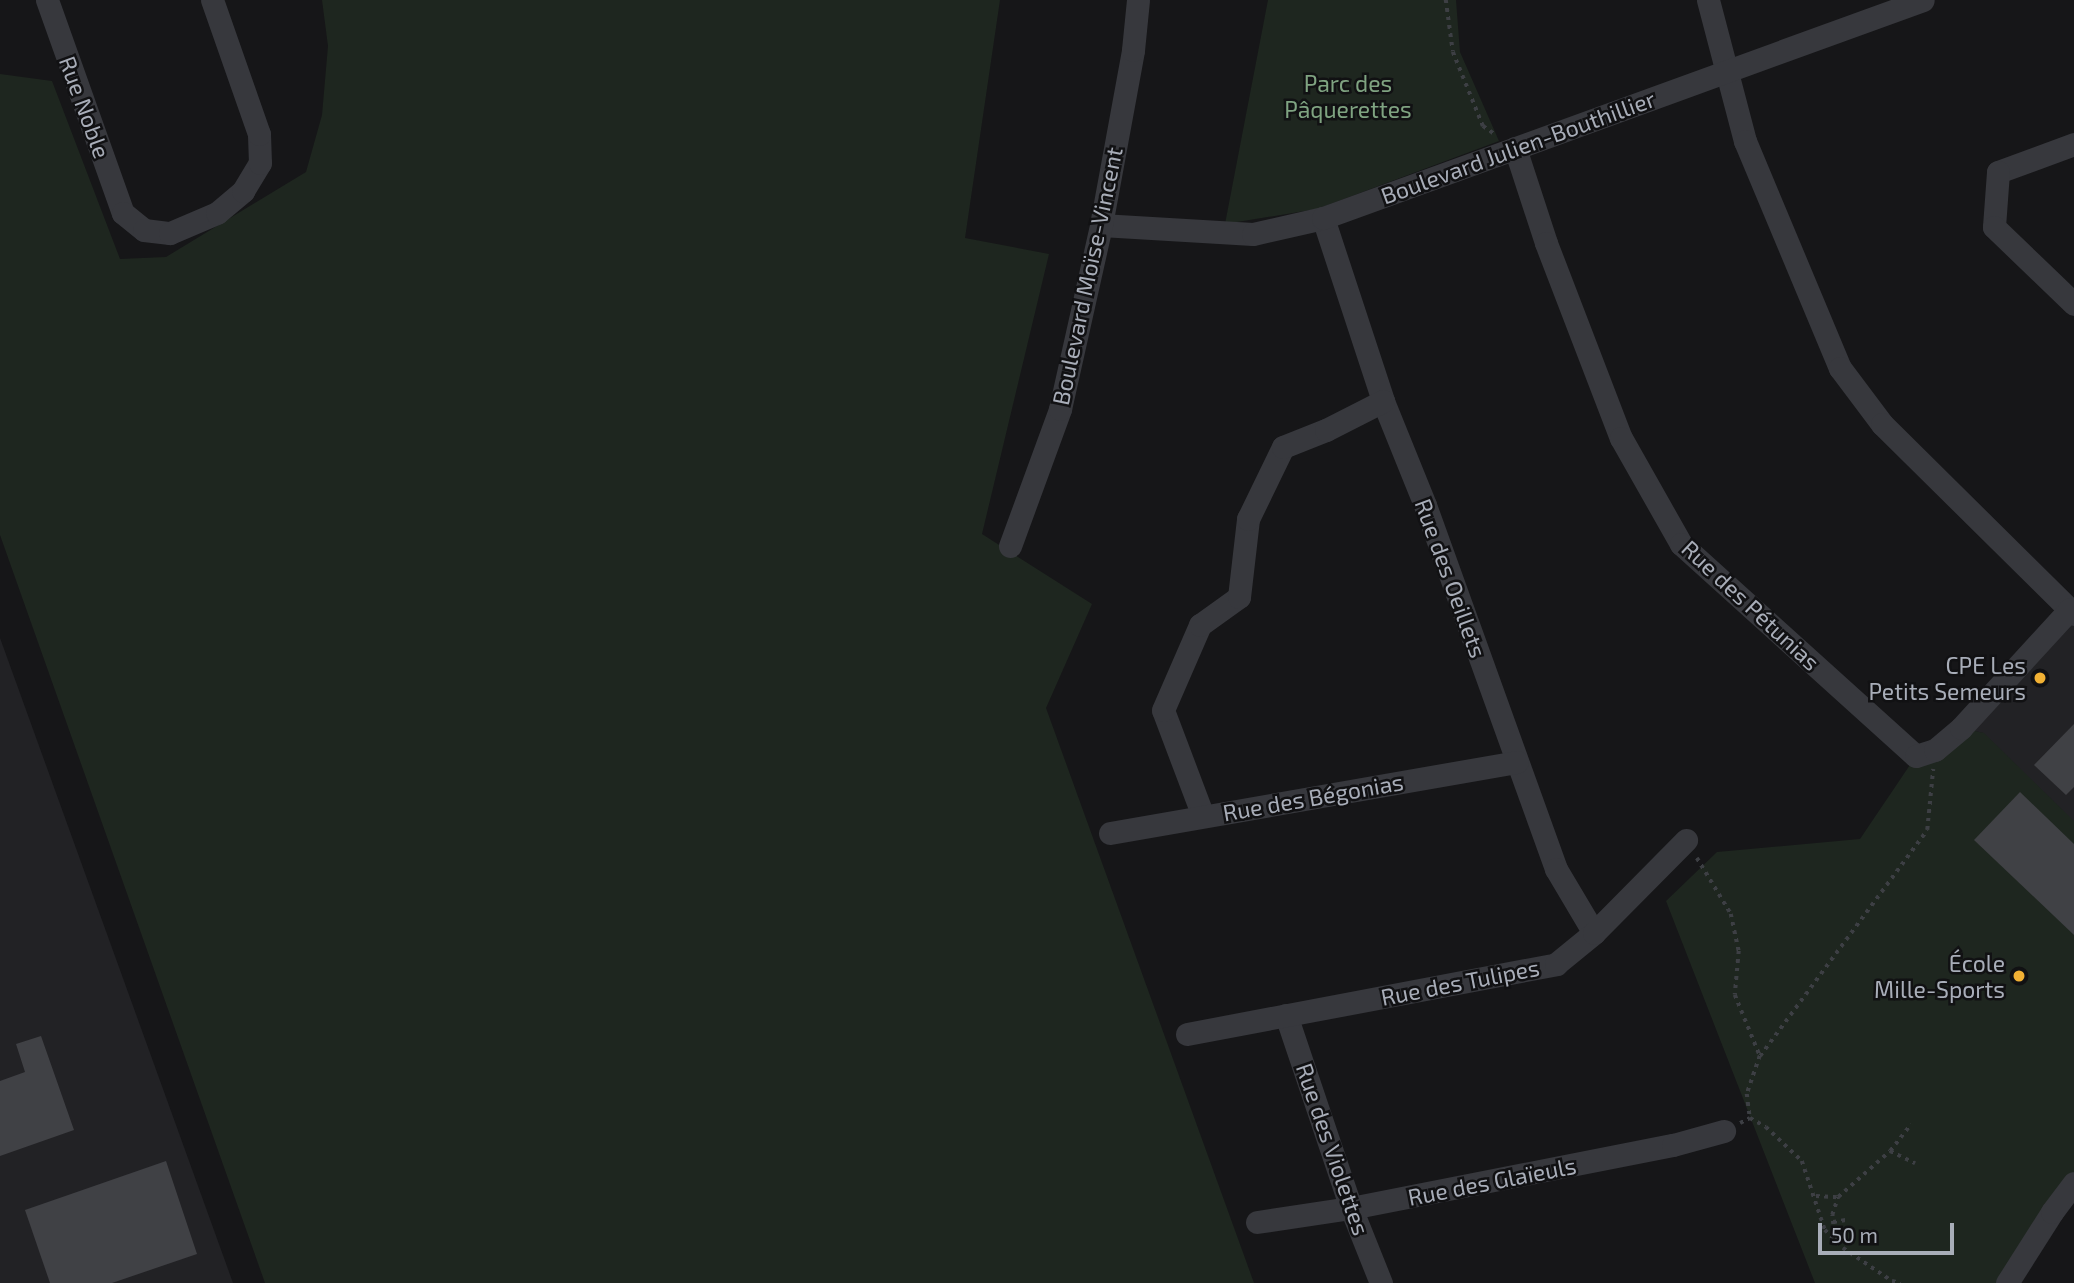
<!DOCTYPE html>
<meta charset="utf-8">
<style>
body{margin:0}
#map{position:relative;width:2074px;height:1283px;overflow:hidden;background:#161618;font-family:"Exo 2",sans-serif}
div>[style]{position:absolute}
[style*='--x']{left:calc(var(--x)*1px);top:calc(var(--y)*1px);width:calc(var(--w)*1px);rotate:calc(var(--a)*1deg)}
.built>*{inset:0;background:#222225}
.green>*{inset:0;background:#1e261f}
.building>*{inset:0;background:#404145}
.path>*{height:3.5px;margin-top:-1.75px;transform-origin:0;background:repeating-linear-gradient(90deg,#3d3f44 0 3.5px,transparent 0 8.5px)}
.minor>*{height:23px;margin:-11.5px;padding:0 11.5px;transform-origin:11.5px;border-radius:11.5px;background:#37383d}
.dots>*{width:19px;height:19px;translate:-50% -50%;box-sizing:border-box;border:4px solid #111113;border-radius:50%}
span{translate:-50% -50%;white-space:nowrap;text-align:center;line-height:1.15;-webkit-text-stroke:5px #111113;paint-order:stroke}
.park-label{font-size:23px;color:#7fa381}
.street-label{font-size:23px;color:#a8adb8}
.poi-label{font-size:23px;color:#a8adb8}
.right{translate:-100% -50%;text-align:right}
.scale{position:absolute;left:1818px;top:1223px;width:136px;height:32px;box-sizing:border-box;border:4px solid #a8adb8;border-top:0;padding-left:9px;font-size:21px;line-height:24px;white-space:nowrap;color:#a8adb8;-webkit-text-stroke:5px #111113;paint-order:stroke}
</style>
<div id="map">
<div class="built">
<i style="clip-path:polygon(2074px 614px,2074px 1081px,1983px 733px,1961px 728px)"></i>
<i style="clip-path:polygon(0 638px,176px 1125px,233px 1283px,0 1283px)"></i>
</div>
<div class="green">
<i style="clip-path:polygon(322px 0,1000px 0,965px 238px,1049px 254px,982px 534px,1092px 604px,1046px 708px,1254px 1283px,265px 1283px,0 535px,0 74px,52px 81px,120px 259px,166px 257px,306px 172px,322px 115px,328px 46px)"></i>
<i style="clip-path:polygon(1268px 0,1456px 0,1460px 52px,1499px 141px,1317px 209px,1225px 224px)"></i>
<i style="clip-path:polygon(1961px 728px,1984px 733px,2074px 821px,2074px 1183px,2007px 1283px,1815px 1283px,1666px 901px,1717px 852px,1860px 839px,1916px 756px)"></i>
</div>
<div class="building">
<i style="clip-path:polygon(2074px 724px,2074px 787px,2066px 795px,2034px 765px)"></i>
<i style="clip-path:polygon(2020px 792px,2074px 844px,2074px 935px,1974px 840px)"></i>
<i style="clip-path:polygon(41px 1036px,74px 1130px,0 1156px,0 1081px,25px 1072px,16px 1044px)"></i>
<i style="clip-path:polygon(166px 1161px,197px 1254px,112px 1283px,50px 1283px,25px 1210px)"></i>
</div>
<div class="path">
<i style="--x:1446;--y:0;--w:52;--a:82.3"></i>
<i style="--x:1453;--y:52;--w:80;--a:67.9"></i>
<i style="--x:1483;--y:126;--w:16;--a:35"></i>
<i style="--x:1697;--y:858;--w:66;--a:58.7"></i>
<i style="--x:1731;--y:914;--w:38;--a:78"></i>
<i style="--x:1739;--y:951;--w:44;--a:95.2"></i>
<i style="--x:1735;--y:995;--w:66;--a:67.7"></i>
<i style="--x:1760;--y:1056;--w:40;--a:108.9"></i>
<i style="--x:1747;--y:1094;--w:24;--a:83"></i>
<i style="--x:1760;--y:1056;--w:281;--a:-53.5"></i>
<i style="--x:1927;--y:830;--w:61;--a:-84.4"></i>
<i style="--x:1740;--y:1123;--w:11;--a:-27"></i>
<i style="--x:1750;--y:1118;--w:18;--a:29"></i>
<i style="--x:1766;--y:1127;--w:50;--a:43.4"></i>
<i style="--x:1802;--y:1161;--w:73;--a:71.6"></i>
<i style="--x:1825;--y:1230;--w:25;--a:45"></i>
<i style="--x:1843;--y:1248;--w:59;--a:34"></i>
<i style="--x:1892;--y:1281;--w:9;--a:13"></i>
<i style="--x:1890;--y:1151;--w:28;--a:26"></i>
<i style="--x:1816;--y:1196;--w:22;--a:3"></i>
<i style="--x:1833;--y:1222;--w:13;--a:-9"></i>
<i style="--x:1838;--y:1240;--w:8;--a:-120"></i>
<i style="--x:1834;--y:1233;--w:18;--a:-96"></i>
<i style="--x:1832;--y:1215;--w:19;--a:-72"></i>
<i style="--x:1838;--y:1197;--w:69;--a:-41.5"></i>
<i style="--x:1890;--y:1151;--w:34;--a:-52"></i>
</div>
<div class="minor">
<i style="--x:47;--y:0;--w:226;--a:70.4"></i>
<i style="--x:123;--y:213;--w:27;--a:39"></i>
<i style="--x:144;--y:230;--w:26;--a:7"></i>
<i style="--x:170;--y:233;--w:51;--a:-23.1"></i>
<i style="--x:217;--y:213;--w:34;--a:-40"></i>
<i style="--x:243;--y:191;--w:33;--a:-59"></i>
<i style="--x:260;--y:163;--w:29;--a:-92"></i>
<i style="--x:259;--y:134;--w:142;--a:-109.3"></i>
<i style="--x:1708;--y:0;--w:146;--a:75.3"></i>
<i style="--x:1745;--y:141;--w:246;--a:67.3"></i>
<i style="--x:1840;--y:368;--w:70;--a:53.1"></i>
<i style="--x:1882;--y:424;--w:270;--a:44.7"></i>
<i style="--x:2074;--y:144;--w:81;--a:159.8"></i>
<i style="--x:1998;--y:172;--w:55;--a:94.2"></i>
<i style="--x:1994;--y:227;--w:111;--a:43.9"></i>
<i style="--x:1515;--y:148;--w:100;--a:71.9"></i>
<i style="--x:1546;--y:243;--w:209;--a:69"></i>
<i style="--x:1621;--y:438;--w:122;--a:60.5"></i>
<i style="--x:1681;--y:544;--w:316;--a:42.1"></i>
<i style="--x:1916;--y:756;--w:20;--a:-18"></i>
<i style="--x:1935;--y:750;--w:34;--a:-40"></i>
<i style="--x:1961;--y:728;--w:161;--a:-47.5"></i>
<i style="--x:1323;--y:218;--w:193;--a:71.8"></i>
<i style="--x:1383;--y:401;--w:112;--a:68"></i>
<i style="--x:1425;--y:505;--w:387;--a:70.2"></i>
<i style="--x:1556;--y:869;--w:74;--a:59.3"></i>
<i style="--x:1101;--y:225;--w:152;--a:3.4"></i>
<i style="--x:1253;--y:234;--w:72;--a:-12.9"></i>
<i style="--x:1323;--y:218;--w:638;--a:-19.97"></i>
<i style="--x:1010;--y:546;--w:146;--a:-69.9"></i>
<i style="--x:1060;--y:409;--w:189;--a:-77.4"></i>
<i style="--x:1101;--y:225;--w:178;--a:-79.6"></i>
<i style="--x:1133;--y:50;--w:50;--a:-84.3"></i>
<i style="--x:1203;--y:816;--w:113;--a:-110.7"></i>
<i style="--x:1163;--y:710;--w:93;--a:-66.5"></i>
<i style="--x:1200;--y:625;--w:48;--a:-35.7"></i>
<i style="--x:1239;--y:597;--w:79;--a:-83.4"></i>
<i style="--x:1248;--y:519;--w:80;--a:-64.1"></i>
<i style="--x:1283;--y:447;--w:46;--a:-21.6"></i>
<i style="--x:1326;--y:430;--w:64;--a:-27"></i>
<i style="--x:1110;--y:833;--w:413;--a:-9.9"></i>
<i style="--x:1286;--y:1015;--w:204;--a:71.4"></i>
<i style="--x:1351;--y:1208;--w:81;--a:68.2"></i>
<i style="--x:1187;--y:1034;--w:376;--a:-10.7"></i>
<i style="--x:1556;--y:964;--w:49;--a:-39.2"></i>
<i style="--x:1594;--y:933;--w:131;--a:-45.3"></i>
<i style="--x:1257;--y:1222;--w:95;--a:-8.5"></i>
<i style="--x:1351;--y:1208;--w:328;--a:-11.1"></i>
<i style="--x:1673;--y:1145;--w:53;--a:-15.4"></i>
<i style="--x:2007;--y:1283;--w:84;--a:-57.6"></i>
<i style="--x:2052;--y:1212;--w:36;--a:-53"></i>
</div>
<div class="dots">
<i style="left:2040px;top:678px;background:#f2b134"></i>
<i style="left:2019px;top:976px;background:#f2b134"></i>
</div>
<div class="park-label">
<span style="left:1348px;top:96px">Parc des<br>Pâquerettes</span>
</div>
<div class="street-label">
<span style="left:85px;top:107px;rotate:70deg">Rue Noble</span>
<span style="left:1518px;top:147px;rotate:-20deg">Boulevard Julien-Bouthillier</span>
<span style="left:1087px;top:276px;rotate:-78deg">Boulevard Moïse-Vincent</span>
<span style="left:1451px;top:578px;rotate:70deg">Rue des Oeillets</span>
<span style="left:1751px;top:605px;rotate:43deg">Rue des Pétunias</span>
<span style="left:1313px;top:797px;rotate:-10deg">Rue des Bégonias</span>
<span style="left:1460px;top:982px;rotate:-11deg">Rue des Tulipes</span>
<span style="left:1333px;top:1149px;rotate:71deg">Rue des Violettes</span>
<span style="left:1492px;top:1181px;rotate:-11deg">Rue des Glaïeuls</span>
</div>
<div class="poi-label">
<span class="right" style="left:2026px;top:678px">CPE Les<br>Petits Semeurs</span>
<span class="right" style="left:2005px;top:976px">École<br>Mille-Sports</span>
</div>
<div class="scale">50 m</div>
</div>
